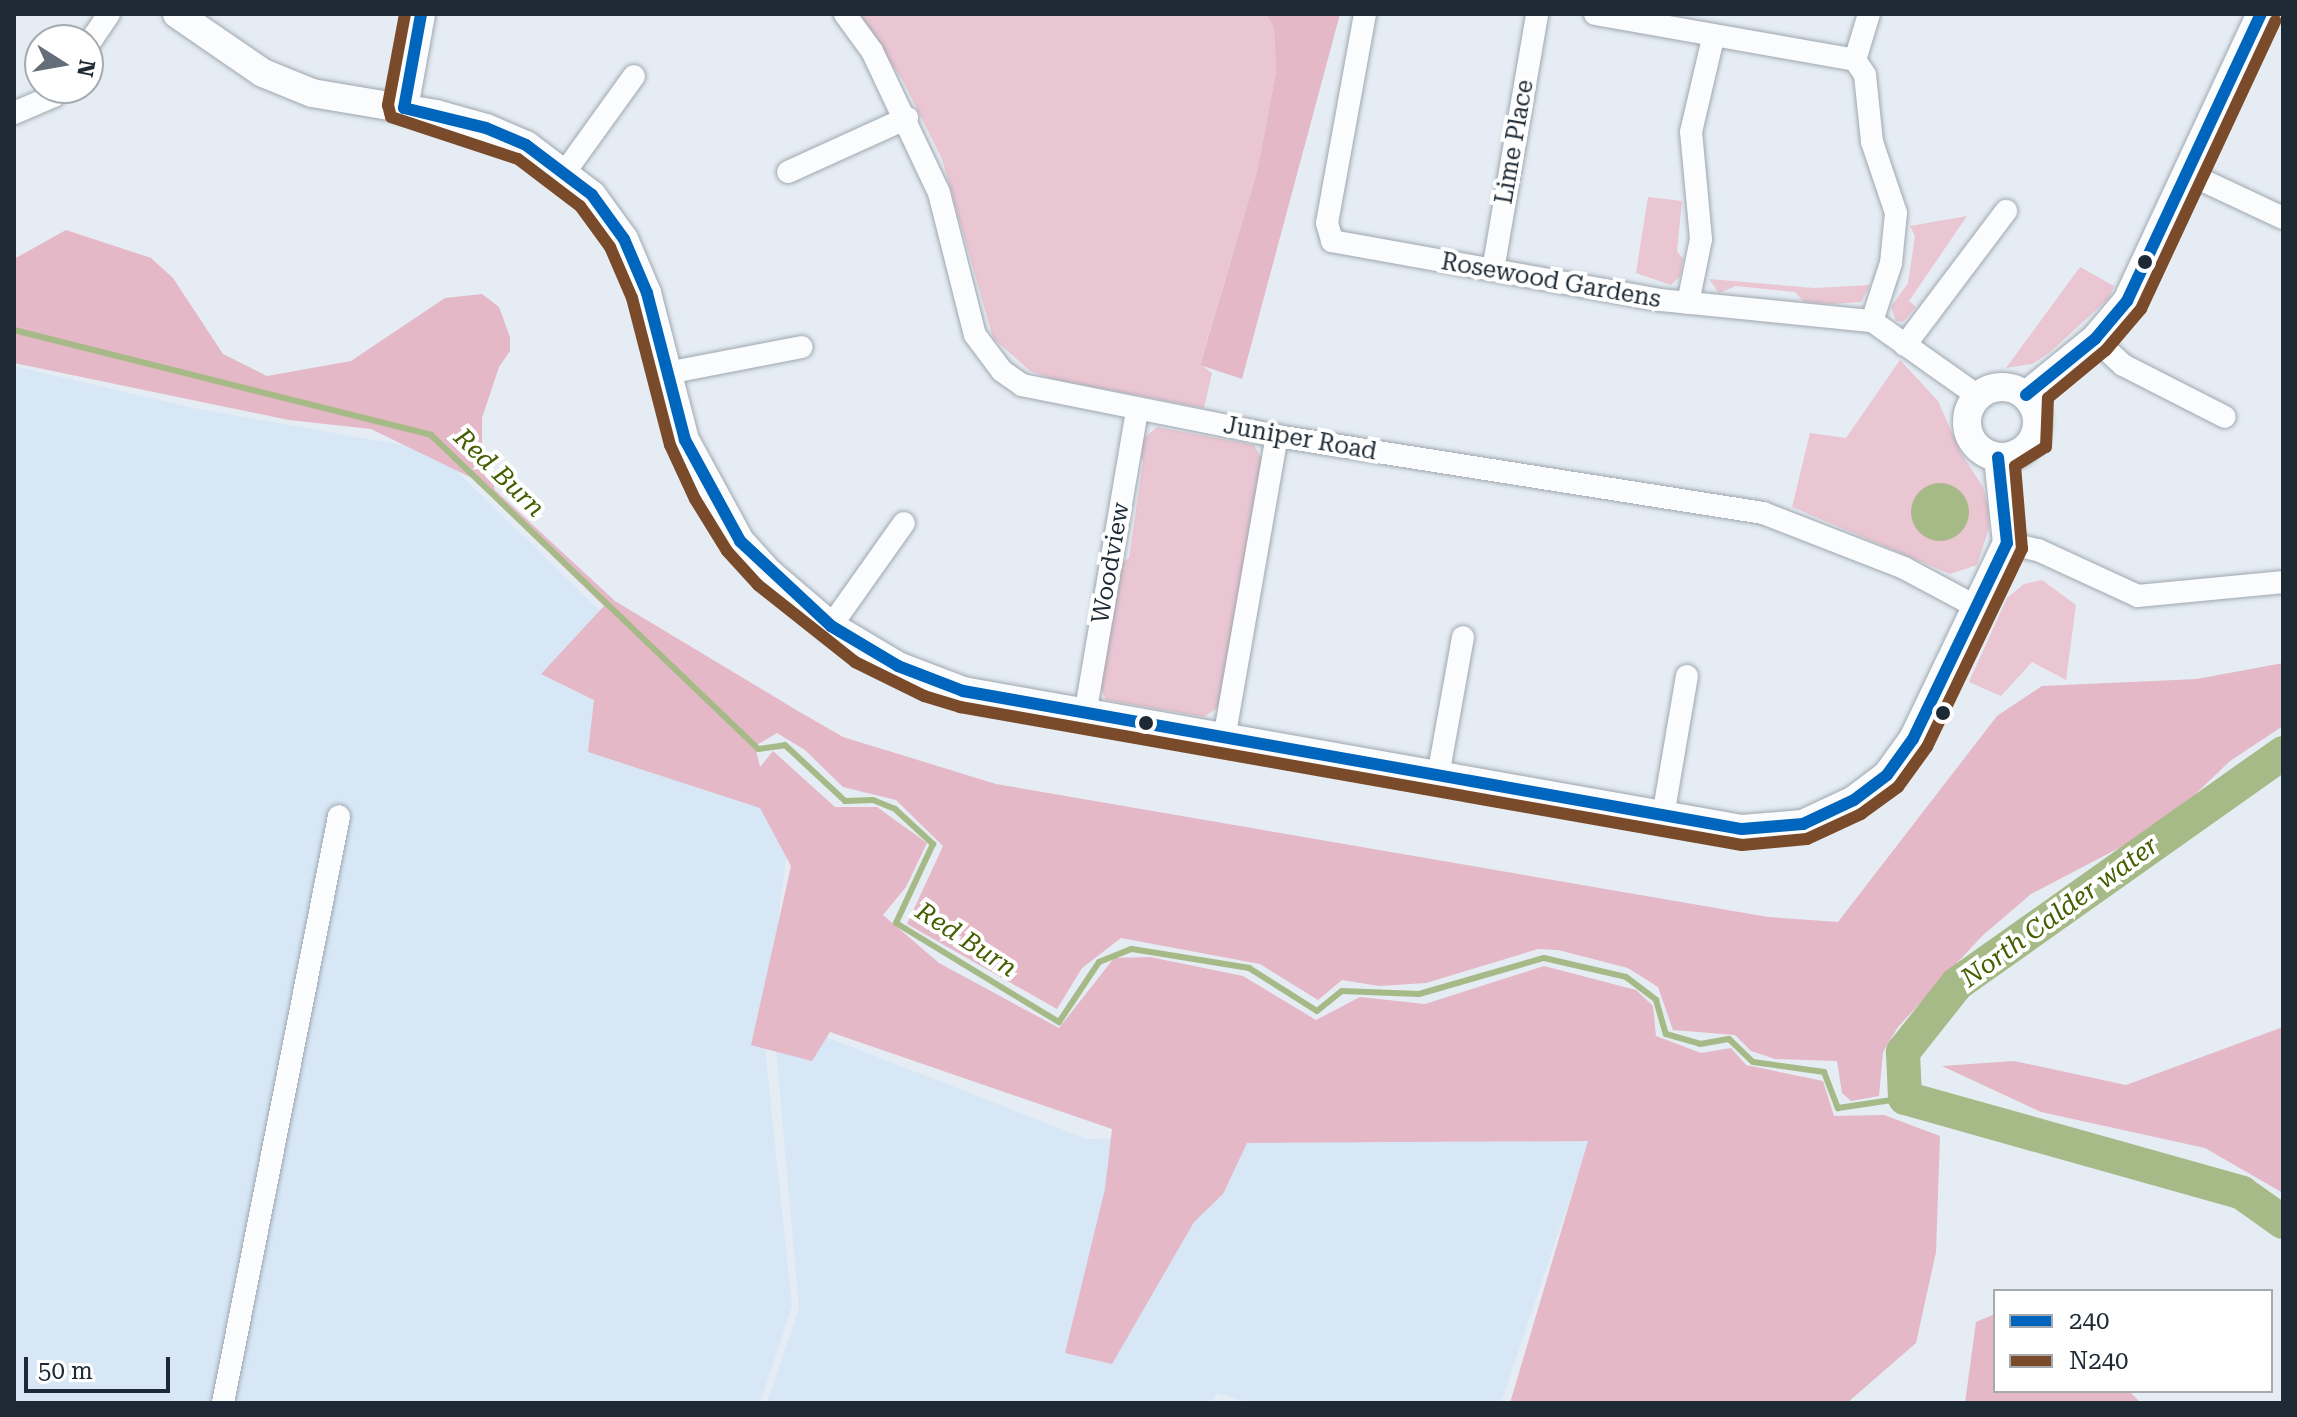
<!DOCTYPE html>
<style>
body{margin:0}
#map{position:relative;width:2297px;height:1417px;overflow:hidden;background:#e5ecf3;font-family:"Roboto Serif",serif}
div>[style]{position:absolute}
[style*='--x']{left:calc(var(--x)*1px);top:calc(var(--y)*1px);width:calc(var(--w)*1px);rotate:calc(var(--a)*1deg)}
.built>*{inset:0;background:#d7e7f6}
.green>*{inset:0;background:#eac6d2}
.forest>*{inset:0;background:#e4b8c6}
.water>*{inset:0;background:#a5ba86}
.round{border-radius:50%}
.stream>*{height:6px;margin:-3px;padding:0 3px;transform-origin:3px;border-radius:3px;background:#a5ba86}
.river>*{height:34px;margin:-17px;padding:0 17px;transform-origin:17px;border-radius:17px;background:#a5ba86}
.roads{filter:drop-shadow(0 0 2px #9fa7af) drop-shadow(0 0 2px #9fa7af)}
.minor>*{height:22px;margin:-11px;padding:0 11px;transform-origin:11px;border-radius:11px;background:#fbfcfd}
.tertiary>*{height:28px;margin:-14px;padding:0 14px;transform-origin:14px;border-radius:14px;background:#fbfcfd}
.tertiary>.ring{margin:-14px;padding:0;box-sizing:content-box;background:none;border:28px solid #fbfcfd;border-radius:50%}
.bus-1>*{height:12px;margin:-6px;padding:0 6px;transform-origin:6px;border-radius:6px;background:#0065bd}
.bus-2>*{height:12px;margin:-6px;padding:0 6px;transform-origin:6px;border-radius:6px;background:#7a4b2a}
.dots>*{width:22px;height:22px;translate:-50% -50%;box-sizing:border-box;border:4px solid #fff;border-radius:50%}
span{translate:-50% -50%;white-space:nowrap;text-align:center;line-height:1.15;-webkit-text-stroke:8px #fff;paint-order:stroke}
.street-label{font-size:24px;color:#1d2a35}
.water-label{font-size:26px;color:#465d01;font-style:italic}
.frame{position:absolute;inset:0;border:16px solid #1d2a35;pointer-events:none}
.legend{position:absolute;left:1993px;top:1289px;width:280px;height:104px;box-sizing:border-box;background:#fff;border:2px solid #a5aaae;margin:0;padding:10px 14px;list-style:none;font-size:24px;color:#1d2a35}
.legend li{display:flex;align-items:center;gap:16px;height:40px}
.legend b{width:40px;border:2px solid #a5aaae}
.north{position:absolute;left:24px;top:24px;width:80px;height:80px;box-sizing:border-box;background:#fff;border:2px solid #a5aaae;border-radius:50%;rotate:101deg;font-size:22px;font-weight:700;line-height:32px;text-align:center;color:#1d2a35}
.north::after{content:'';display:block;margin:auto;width:28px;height:36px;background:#636e78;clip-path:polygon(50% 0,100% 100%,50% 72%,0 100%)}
.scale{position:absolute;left:24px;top:1357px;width:146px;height:36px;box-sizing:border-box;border:4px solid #1d2a35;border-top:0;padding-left:10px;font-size:24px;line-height:28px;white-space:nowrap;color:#1d2a35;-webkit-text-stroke:6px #fff;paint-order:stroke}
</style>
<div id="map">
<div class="built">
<i style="clip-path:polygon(14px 366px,193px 408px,436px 451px,793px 799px,764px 1039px,792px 1306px,760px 1403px,14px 1403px)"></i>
<i style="clip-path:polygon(773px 1016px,1087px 1139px,1589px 1141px,1501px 1403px,1250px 1403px,1216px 1393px,1212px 1403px,767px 1403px,799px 1308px)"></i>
</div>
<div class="green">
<i style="clip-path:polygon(858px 14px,1266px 14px,1274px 28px,1276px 72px,1257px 172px,1200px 364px,1212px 373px,1204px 408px,1057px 380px,1030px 371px,993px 338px,942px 159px,903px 81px)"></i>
<i style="clip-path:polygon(1648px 197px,1682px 201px,1677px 251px,1683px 259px,1680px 276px,1671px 285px,1636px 273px)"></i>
<i style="clip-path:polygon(1967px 216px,1909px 301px,1916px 307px,1903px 322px,1896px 321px,1891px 307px,1908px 283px,1915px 236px,1910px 226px)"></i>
<i style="clip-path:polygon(2080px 267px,2114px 286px,2109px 298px,2049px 353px,2032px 364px,2006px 368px)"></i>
<i style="clip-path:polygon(1709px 279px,1814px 288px,1870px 285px,1861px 302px,1832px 304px,1804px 302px,1795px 292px,1736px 286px,1719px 293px)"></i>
<i style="clip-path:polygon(1900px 360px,1938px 401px,1961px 453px,1983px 487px,1988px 507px,1989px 528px,1977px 565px,1950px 574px,1792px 507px,1810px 433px,1846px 438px)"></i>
<i style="clip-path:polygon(1157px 427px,1254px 445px,1262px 459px,1220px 706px,1204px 717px,1106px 700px,1100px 687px,1119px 565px,1129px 558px,1143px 461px,1138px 454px,1142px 440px)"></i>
<i style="clip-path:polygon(2042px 580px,2076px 605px,2066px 680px,2032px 662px,2001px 696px,1969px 682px,2007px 598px,2024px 584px)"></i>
</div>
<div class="forest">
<i style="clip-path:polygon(1266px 14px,1340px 14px,1242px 379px,1200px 365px,1257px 172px,1276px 72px,1274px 28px)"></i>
<i style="clip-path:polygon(66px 230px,151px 258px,173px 278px,223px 354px,267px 376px,351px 361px,445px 298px,482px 294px,499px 307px,510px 337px,510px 351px,499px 367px,482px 418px,482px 444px,495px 490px,615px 601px,798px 711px,843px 737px,996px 784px,1768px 917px,1838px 922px,1997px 716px,2042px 686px,2197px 679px,2283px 663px,2283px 726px,2230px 761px,2163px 825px,2031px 894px,1982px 936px,1898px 1027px,1883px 1052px,1879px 1096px,1851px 1101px,1842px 1093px,1837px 1061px,1775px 1059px,1751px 1051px,1735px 1035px,1673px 1030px,1658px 987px,1628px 968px,1558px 950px,1538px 949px,1426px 983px,1379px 986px,1342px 980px,1318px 1000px,1260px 964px,1121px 938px,1082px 968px,1057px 1009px,907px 924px,943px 846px,896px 800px,843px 787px,805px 750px,777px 733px,755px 746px,760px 767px,773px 751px,835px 807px,877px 807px,927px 843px,906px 887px,883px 915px,939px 963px,1059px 1028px,1114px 958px,1150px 957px,1243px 976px,1316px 1020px,1360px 997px,1425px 1004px,1544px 966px,1636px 990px,1653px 1006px,1656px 1036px,1701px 1053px,1731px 1048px,1746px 1065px,1823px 1081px,1834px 1116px,1884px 1115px,1940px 1136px,1936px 1252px,1916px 1343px,1847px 1403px,1510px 1403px,1588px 1141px,1247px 1143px,1223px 1194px,1194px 1222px,1112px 1364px,1065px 1353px,1105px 1189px,1112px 1129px,830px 1032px,812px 1061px,751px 1045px,791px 866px,760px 808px,588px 752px,594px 700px,541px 674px,604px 606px,472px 478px,371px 429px,289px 420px,14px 363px,14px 259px)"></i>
<i style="clip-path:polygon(2283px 1027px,2283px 1193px,2205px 1148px,2041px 1112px,1942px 1066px,2014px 1061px,2126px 1085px)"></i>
<i style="clip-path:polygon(1995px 1314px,1995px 1391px,2129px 1391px,2141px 1403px,1965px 1403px,1976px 1322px)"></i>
</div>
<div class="water">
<i class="round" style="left:1911px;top:483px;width:58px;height:58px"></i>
</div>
<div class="stream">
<i style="--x:14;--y:330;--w:430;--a:14.1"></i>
<i style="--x:431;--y:435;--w:453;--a:43.8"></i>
<i style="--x:758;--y:749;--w:27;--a:-8"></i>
<i style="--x:785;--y:745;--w:82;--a:43"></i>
<i style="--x:845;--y:801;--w:28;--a:-2"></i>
<i style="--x:873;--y:800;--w:24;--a:22"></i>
<i style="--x:895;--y:809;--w:52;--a:42.6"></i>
<i style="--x:933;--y:844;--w:87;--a:115.1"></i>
<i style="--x:896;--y:923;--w:191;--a:31.3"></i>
<i style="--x:1059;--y:1022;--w:72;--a:-56.3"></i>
<i style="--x:1099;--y:962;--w:35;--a:-22"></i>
<i style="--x:1132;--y:949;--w:119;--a:9.2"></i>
<i style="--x:1249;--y:968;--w:80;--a:32.3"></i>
<i style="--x:1317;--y:1011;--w:32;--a:-39"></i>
<i style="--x:1342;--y:991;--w:77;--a:2.2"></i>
<i style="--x:1419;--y:994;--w:130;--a:-16.1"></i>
<i style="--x:1544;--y:958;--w:84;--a:13"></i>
<i style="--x:1626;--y:977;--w:38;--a:37"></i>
<i style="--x:1656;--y:1000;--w:35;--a:74"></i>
<i style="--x:1666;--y:1034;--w:35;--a:16"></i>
<i style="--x:1700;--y:1044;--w:29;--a:-10"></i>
<i style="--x:1729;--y:1039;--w:33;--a:44"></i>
<i style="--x:1753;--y:1062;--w:72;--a:8"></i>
<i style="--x:1824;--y:1072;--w:39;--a:69"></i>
<i style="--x:1838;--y:1108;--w:68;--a:-8.5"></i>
</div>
<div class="river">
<i style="--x:2283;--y:753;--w:400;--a:144.7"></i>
<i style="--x:1957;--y:984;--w:87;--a:128.5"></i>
<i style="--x:1903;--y:1052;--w:46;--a:87.5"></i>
<i style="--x:1905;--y:1098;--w:350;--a:15.7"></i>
<i style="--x:2242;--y:1193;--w:50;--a:35.3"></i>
</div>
<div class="roads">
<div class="minor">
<i style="--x:845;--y:14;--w:46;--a:53.9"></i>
<i style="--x:872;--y:51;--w:157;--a:64.7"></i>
<i style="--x:939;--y:193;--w:146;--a:75.8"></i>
<i style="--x:975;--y:335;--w:45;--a:53.1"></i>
<i style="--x:1002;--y:371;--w:24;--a:35"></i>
<i style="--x:1022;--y:385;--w:260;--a:11.3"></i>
<i style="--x:1277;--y:436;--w:492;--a:9"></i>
<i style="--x:1763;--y:513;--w:151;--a:21.3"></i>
<i style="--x:1904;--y:568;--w:83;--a:28.1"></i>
<i style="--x:1365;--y:14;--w:212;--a:100.3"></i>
<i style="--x:1327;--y:223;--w:19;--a:74"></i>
<i style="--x:1332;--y:241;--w:333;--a:10.2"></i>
<i style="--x:1660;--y:300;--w:213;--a:5.7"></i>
<i style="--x:1872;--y:321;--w:130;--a:35.3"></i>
<i style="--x:1595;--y:14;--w:264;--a:10"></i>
<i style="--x:88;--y:45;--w:37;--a:-56"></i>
<i style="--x:1855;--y:60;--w:18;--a:56"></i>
<i style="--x:1865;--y:75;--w:67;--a:84"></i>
<i style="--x:1872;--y:142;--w:75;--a:71.3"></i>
<i style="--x:1896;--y:213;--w:50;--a:95.7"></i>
<i style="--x:1891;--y:263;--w:61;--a:108.1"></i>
<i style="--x:1855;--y:60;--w:48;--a:-73.1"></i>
<i style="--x:14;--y:113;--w:43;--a:-23"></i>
<i style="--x:54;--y:96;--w:9;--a:-58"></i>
<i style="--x:565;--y:172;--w:118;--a:-54.3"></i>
<i style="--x:788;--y:172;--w:131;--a:-24.4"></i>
<i style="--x:2189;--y:174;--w:104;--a:25.1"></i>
<i style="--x:1493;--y:270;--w:260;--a:-80.2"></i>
<i style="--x:1688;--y:303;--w:65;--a:-78.5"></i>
<i style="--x:1701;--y:239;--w:107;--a:-95.3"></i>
<i style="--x:1691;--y:132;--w:97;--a:-76.8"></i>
<i style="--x:2095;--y:339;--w:38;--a:43"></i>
<i style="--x:2123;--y:365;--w:114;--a:27"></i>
<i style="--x:1905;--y:345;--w:168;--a:-53"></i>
<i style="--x:667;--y:373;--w:137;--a:-10.9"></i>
<i style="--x:2007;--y:543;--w:32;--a:13"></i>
<i style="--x:2038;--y:550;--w:110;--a:24.7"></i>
<i style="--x:2138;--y:596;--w:146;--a:-5.5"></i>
<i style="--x:831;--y:626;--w:126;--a:-54.7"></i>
<i style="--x:1085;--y:715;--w:309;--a:-80.3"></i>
<i style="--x:1224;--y:739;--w:308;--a:-80.1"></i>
<i style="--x:1438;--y:776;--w:141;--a:-79.8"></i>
<i style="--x:1663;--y:816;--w:142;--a:-80.3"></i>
<i style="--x:223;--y:1403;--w:598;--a:-78.82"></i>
</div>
<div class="tertiary">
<i style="--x:177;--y:14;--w:104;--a:34.5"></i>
<i style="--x:263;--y:73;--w:53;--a:22.2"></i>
<i style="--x:312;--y:93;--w:126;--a:9.6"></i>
<i style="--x:436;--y:114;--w:52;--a:15.6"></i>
<i style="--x:486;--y:128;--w:43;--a:23"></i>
<i style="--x:526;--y:145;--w:83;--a:37.1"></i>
<i style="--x:592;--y:195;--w:54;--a:54"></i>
<i style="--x:624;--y:239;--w:59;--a:66.9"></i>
<i style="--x:647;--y:293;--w:152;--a:75.5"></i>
<i style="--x:685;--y:440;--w:115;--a:61.4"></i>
<i style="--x:740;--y:541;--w:43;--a:47.8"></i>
<i style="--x:769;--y:573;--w:82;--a:40.5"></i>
<i style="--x:831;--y:626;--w:78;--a:30.8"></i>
<i style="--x:898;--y:666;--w:70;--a:21"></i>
<i style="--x:963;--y:691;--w:791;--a:10.05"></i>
<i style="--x:1742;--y:829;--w:61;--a:-4.7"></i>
<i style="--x:1803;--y:824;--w:56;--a:-25.2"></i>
<i style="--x:1854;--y:800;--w:41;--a:-37.1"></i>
<i style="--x:1887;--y:775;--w:44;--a:-54.2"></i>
<i style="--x:1913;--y:739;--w:217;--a:-64.4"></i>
<i style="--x:2007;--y:543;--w:86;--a:-96"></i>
<i style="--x:404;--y:108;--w:96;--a:-79.7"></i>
<i class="ring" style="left:1967px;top:387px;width:42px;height:42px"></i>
<i style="--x:2026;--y:395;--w:89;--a:-39.1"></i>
<i style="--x:2095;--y:339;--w:50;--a:-49.9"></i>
<i style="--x:2127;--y:301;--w:317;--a:-65"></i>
</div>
</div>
<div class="bus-1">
<i style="--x:404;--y:108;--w:84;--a:13.7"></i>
<i style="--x:486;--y:128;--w:43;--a:23"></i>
<i style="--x:526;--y:145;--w:83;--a:37.1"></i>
<i style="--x:592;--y:195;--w:54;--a:54"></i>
<i style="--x:624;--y:239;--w:59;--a:66.9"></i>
<i style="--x:647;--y:293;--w:152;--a:75.5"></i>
<i style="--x:685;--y:440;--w:115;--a:61.4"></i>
<i style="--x:740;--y:541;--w:125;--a:43"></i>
<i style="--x:831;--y:626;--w:78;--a:30.8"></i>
<i style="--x:898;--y:666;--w:70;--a:21"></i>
<i style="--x:963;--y:691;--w:791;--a:10.05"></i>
<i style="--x:1742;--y:829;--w:61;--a:-4.7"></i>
<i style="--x:1803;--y:824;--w:56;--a:-25.2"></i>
<i style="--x:1854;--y:800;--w:41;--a:-37.1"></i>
<i style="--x:1887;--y:775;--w:44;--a:-54.2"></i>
<i style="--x:1913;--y:739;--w:217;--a:-64.4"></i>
<i style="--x:2007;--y:543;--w:86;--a:-96"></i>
<i style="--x:404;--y:108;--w:96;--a:-79.7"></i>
<i style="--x:2026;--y:395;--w:89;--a:-39.1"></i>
<i style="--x:2095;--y:339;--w:50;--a:-49.9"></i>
<i style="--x:2127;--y:301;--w:317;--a:-65"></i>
</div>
<div class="bus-2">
<i style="--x:405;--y:14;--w:93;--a:100.6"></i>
<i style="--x:388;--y:105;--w:12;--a:76"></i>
<i style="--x:391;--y:117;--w:134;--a:18.3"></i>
<i style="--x:518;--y:159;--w:78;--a:37.2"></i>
<i style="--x:580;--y:206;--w:51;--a:53.8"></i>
<i style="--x:610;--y:247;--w:56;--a:66.7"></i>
<i style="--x:632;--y:298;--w:152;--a:75.5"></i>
<i style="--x:670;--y:445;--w:60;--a:65.2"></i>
<i style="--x:695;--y:499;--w:61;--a:58.4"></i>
<i style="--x:727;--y:551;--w:46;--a:47.6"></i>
<i style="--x:758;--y:585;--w:124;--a:38.4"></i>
<i style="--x:855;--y:662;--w:77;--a:26.2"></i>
<i style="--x:924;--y:696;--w:38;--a:17"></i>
<i style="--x:960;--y:707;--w:794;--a:10.01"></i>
<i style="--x:1742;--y:845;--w:65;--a:-5.3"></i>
<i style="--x:1807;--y:839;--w:60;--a:-24.8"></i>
<i style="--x:1861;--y:814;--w:46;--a:-36.1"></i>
<i style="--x:1898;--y:787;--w:49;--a:-54.1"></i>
<i style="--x:1927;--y:747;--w:220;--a:-64.4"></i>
<i style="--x:2022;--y:549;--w:83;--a:-94.8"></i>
<i style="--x:2015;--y:466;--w:36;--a:-32"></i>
<i style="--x:2046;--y:447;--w:49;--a:-87.7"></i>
<i style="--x:2048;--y:398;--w:75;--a:-39.6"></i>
<i style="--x:2106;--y:350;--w:54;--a:-49.5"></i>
<i style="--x:2141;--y:309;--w:318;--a:-65"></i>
</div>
<div class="dots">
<i style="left:2145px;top:262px;background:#1d2a35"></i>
<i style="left:1943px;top:713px;background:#1d2a35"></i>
<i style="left:1146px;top:723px;background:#1d2a35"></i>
</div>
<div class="street-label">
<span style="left:1515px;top:142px;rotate:-80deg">Lime Place</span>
<span style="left:1551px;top:281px;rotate:10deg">Rosewood Gardens</span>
<span style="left:1300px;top:439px;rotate:10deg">Juniper Road</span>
<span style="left:1111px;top:563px;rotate:-80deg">Woodview</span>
</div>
<div class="water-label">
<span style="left:499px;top:473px;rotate:44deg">Red Burn</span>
<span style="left:2060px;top:912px;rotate:-36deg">North Calder water</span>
<span style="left:966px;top:940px;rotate:33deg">Red Burn</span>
</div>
<div class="frame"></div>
<ul class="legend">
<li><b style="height:10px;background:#0065bd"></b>240</li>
<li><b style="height:10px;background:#7a4b2a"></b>N240</li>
</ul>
<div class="north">N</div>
<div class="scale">50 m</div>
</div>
